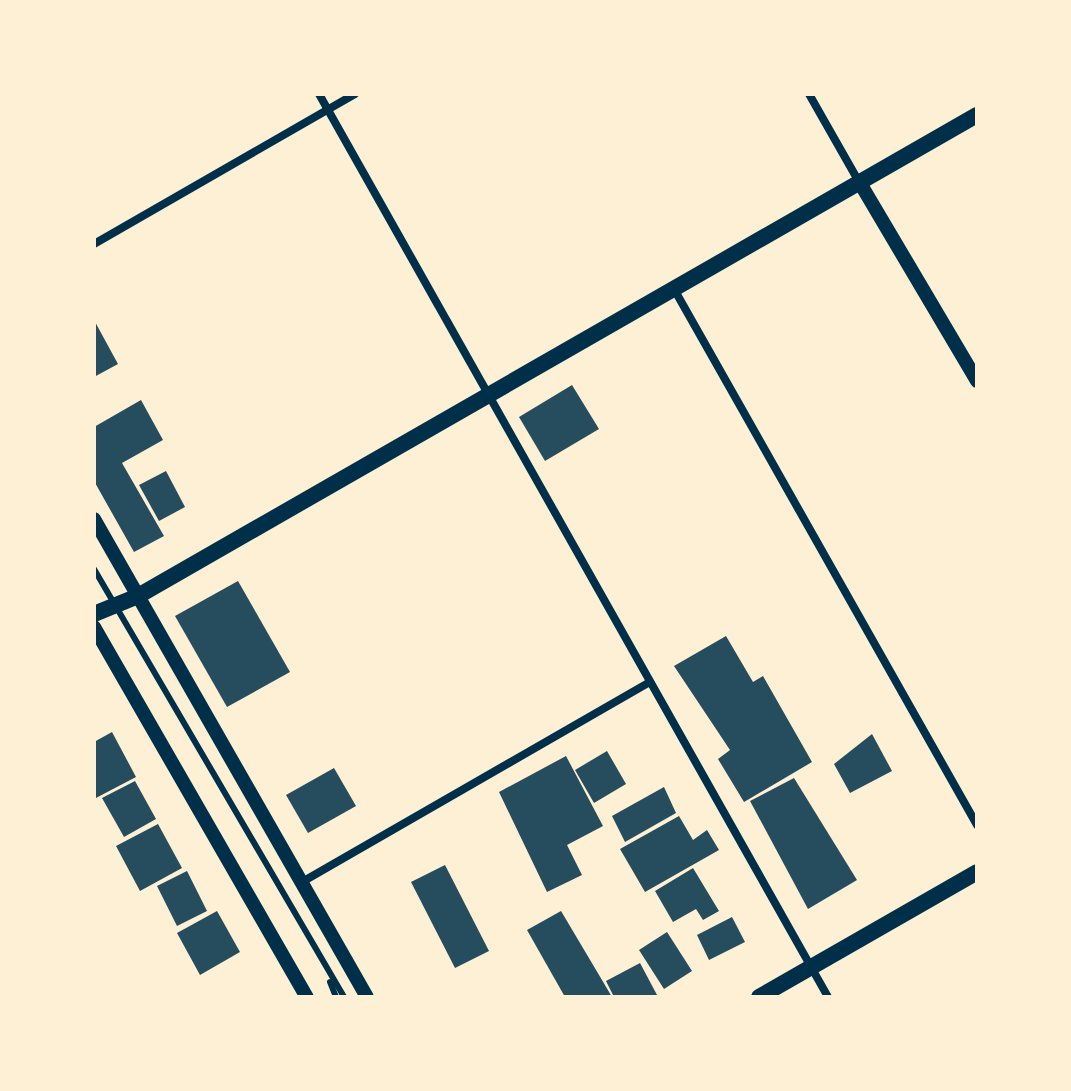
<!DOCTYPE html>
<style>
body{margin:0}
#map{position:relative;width:1071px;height:1091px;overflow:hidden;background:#fdf0d5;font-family:"Fira Sans",sans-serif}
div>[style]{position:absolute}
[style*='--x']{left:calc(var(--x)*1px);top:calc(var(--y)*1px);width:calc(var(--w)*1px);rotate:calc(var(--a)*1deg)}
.building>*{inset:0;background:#264d5e}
.service>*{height:6px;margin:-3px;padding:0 3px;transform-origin:3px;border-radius:3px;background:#003049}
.minor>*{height:8px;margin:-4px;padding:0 4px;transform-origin:4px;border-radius:4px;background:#003049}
.tertiary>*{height:14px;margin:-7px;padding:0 7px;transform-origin:7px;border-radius:7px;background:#003049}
.secondary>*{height:16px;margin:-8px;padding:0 8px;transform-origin:8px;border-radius:8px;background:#003049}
span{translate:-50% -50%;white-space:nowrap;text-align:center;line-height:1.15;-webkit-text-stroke:6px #fdf0d5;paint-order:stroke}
.frame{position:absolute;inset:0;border:96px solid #fdf0d5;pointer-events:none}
</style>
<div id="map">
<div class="building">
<i style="clip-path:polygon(94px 320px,118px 364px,94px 377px)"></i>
<i style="clip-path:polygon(572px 385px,599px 429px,545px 461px,519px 417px)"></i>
<i style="clip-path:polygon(141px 400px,163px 440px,122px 463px,164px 536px,134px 552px,94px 481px,94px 427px)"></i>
<i style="clip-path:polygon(166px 471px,185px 507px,159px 521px,139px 485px)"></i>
<i style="clip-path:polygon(238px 581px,290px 672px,227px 707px,175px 616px)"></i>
<i style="clip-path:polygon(726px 636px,753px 682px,763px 676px,812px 762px,744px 802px,718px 759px,730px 750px,674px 666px)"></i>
<i style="clip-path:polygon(112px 732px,136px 777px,94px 799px,94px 742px)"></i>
<i style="clip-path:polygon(872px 734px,892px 771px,850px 793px,834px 764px)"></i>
<i style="clip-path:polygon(607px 751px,626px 784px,594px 803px,575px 770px)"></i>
<i style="clip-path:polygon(566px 756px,603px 826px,567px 845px,582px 875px,547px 892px,499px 792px)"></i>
<i style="clip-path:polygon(334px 768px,356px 806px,308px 833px,286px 795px)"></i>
<i style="clip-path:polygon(794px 778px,857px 880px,808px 909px,750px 801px)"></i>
<i style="clip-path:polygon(135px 781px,156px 819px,124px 837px,102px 798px)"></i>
<i style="clip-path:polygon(664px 787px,676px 813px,625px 842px,612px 816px)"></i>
<i style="clip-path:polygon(679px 816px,693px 840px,707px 830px,719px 850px,645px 892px,620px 849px)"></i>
<i style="clip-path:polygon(158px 824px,182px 868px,140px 891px,116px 846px)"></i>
<i style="clip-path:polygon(445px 865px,489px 951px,455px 968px,411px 882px)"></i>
<i style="clip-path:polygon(693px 868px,719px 911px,703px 920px,696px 909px,673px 922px,655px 891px)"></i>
<i style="clip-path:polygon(187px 871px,207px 911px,177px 926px,157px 886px)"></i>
<i style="clip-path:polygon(217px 911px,240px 952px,200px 975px,177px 933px)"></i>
<i style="clip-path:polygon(561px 911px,602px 980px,612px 997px,565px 997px,527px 930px)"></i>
<i style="clip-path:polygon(732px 917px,745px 942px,709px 960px,697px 935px)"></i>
<i style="clip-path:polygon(667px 932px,692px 971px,664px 989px,639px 950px)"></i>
<i style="clip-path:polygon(640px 963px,657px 995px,614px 997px,606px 981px)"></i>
</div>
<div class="service">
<i style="--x:94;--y:569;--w:496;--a:59.7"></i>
<i style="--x:330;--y:982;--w:16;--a:68"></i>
</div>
<div class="minor">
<i style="--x:319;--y:94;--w:1037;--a:60.59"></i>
<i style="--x:809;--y:94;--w:101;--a:60.4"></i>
<i style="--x:94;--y:244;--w:301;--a:-29.9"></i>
<i style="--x:674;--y:289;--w:616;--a:60.52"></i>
<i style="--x:302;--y:882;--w:401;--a:-29.9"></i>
</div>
<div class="tertiary">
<i style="--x:860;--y:183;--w:230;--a:59.4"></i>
<i style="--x:94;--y:519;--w:550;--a:60.27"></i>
<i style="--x:94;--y:627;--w:427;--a:60.1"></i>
</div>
<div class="secondary">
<i style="--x:94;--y:614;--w:48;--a:-22.2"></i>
<i style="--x:138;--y:596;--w:967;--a:-29.83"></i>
<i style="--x:759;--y:997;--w:251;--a:-29.8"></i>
</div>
<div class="frame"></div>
</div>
